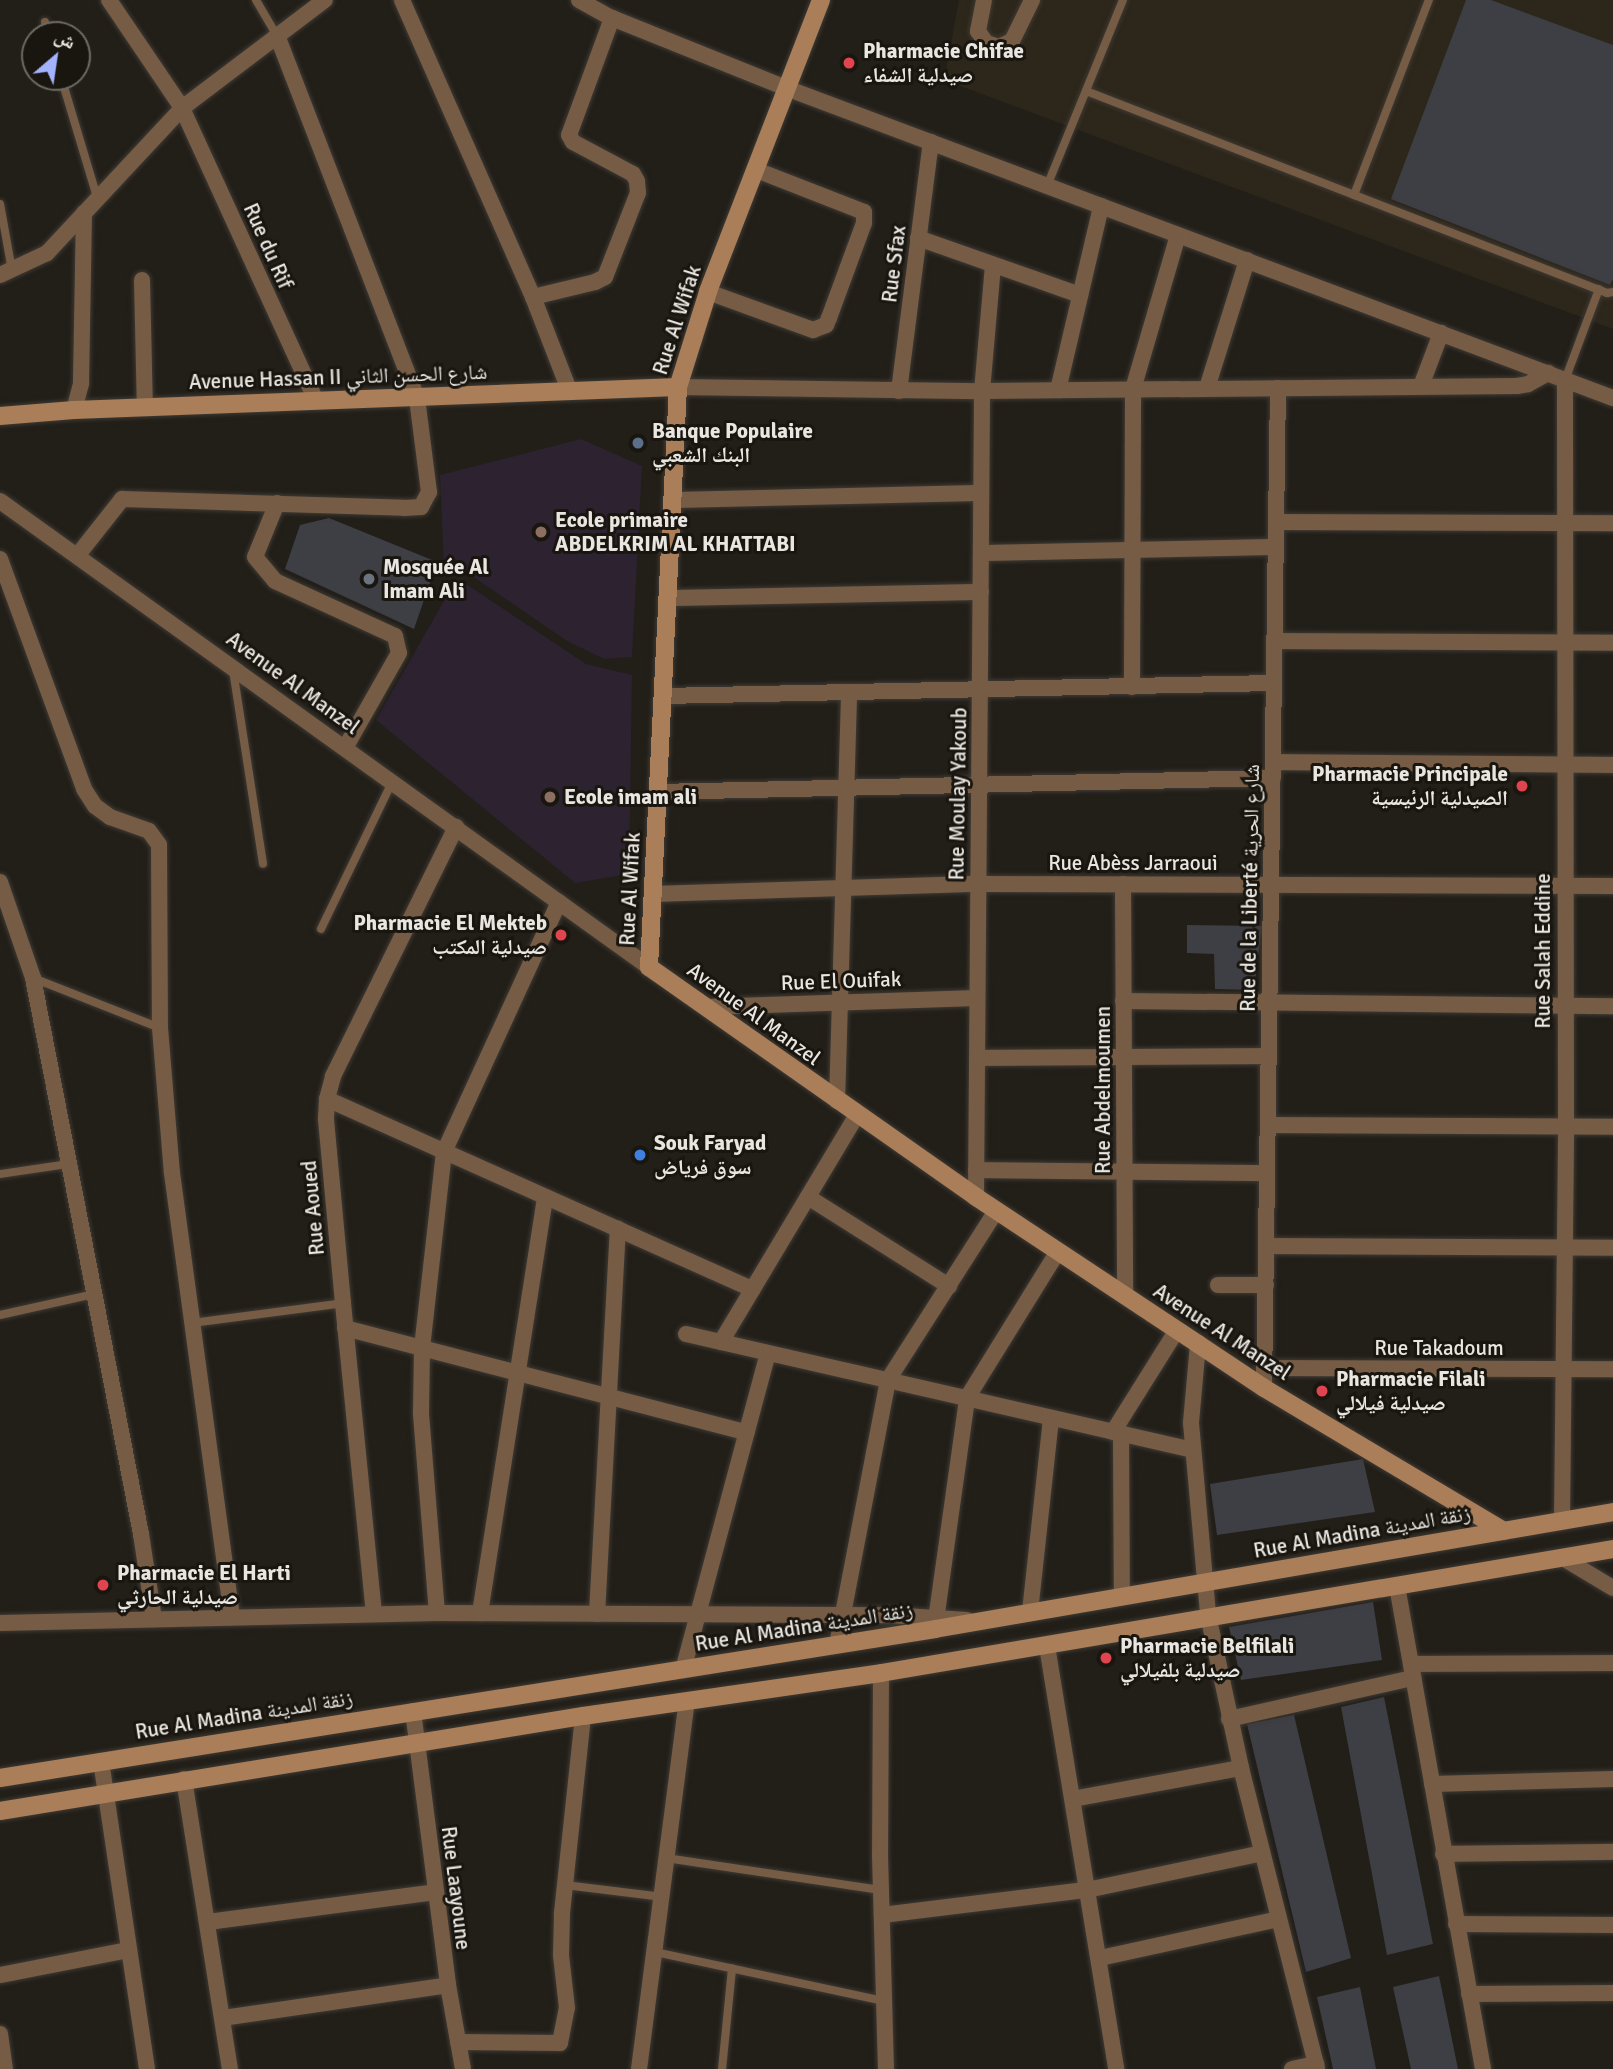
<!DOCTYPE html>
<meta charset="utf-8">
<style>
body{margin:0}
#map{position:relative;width:1613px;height:2069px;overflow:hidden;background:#221e18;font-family:Signika,"Noto Naskh Arabic",sans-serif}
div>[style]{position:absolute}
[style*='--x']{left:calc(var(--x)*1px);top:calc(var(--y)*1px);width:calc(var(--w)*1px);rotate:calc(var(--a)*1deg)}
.commercial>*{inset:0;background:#2c2230}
.built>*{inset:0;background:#2d261a}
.building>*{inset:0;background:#3e3e45}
.roads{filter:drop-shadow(0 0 2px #3e3a34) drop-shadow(0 0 2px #3e3a34)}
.lane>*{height:8px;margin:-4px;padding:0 4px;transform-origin:4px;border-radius:4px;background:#775c45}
.street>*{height:16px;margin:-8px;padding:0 8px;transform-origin:8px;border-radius:8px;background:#775c45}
.secondary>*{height:18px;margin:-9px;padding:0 9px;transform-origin:9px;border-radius:9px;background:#a97e59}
.dots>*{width:19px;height:19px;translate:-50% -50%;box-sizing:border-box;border:4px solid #19150f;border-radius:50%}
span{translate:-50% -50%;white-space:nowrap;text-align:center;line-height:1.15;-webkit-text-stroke:6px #19150f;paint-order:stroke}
.poi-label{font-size:21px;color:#e9e6e2;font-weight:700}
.left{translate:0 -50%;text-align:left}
.right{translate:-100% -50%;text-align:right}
.street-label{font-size:21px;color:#e9e6e2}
.north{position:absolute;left:21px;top:21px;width:70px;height:70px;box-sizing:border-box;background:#19150f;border:2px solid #6c6963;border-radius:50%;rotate:29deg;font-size:19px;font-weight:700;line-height:28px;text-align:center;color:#e9e6e2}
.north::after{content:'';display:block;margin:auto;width:24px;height:32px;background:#a3b2fd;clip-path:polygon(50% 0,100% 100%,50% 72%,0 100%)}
</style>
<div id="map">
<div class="commercial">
<i style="clip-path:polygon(581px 439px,642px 466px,632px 657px,604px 659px,567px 641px,465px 571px,444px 569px,440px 475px)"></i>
<i style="clip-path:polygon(457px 578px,586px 664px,632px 675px,629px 874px,575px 883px,376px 720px)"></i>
</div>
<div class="built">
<i style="clip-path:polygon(959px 0,1613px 0,1613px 329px,944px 80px)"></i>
</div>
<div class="building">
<i style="clip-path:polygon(1466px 0,1491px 0,1613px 45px,1613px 279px,1610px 285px,1391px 199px)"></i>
<i style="clip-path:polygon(329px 518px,437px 562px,414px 629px,285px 569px,300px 525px)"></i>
<i style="clip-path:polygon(1187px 925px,1262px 926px,1254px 990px,1215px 989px,1214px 954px,1187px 953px)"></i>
<i style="clip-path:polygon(1363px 1459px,1375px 1512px,1217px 1535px,1210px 1484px)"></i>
<i style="clip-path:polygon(1373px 1602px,1382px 1660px,1241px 1680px,1229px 1627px)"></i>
<i style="clip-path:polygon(1384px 1697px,1433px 1944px,1387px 1955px,1341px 1707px)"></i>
<i style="clip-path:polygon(1294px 1715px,1351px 1958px,1306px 1972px,1247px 1724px)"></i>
<i style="clip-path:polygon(1439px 1976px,1458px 2069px,1411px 2069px,1393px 1987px)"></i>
<i style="clip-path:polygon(1360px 1987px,1376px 2069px,1333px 2069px,1317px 1997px)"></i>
</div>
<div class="roads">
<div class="lane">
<i style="--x:256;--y:0;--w:42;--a:59.7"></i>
<i style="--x:45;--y:22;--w:13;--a:77"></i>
<i style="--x:61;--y:77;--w:128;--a:73.3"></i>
<i style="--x:1086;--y:91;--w:559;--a:21.19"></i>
<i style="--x:1607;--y:293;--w:6;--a:-9"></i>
<i style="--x:1047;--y:186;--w:201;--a:-67.8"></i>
<i style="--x:1354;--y:195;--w:209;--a:-69"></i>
<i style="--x:0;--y:204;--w:67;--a:79.7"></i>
<i style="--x:1565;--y:380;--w:97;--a:-69.5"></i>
<i style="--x:233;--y:670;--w:196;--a:81.2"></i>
<i style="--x:321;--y:929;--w:163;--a:-64.2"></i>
<i style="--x:33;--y:978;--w:136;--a:21.5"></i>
<i style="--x:0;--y:1174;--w:69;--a:-8.4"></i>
<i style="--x:0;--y:1315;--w:96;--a:-12.6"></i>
<i style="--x:192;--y:1323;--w:152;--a:-7.5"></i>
<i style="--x:666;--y:1858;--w:217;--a:8.5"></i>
<i style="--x:565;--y:1885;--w:99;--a:7"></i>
<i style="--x:655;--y:1952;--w:234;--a:12.1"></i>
<i style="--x:722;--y:2069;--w:101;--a:-84.3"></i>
</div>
<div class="street">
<i style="--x:109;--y:0;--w:130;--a:55.9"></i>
<i style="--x:182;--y:108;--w:322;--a:65.4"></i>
<i style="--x:402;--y:0;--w:325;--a:66.2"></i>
<i style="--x:533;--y:297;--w:100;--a:68.8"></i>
<i style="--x:579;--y:0;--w:38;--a:29"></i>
<i style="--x:612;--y:18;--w:188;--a:21.9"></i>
<i style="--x:786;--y:88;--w:883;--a:20.55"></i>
<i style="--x:984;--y:0;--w:32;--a:101"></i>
<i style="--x:978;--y:31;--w:14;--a:56"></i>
<i style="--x:986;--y:43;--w:14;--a:17"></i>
<i style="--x:999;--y:47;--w:14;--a:-25"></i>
<i style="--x:1012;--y:41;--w:46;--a:-64"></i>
<i style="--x:918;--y:238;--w:172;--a:19.4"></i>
<i style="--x:0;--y:275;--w:52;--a:-25.1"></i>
<i style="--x:47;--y:253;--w:198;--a:-47"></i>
<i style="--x:182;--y:108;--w:179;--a:-37.1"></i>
<i style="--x:142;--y:280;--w:128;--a:88.7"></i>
<i style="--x:708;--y:292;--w:112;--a:19.9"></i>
<i style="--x:813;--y:330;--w:14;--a:-21"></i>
<i style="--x:826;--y:325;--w:8;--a:-67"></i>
<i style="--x:829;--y:318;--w:101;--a:-69.8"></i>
<i style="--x:864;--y:223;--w:11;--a:-90"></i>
<i style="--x:864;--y:212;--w:116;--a:-158.7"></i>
<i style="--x:533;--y:297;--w:64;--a:-13.6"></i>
<i style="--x:595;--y:282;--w:11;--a:-27"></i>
<i style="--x:605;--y:277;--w:90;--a:-68.6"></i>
<i style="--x:638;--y:193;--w:12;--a:-95"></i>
<i style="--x:637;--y:181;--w:8;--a:-120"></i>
<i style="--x:633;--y:174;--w:68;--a:-151.9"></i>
<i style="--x:573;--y:142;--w:8;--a:-120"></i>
<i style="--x:569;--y:135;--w:125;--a:-69.8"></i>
<i style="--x:1421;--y:386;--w:57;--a:-69.3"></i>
<i style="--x:678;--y:387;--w:304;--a:0.8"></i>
<i style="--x:982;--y:391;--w:535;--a:-0.54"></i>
<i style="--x:1517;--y:386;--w:11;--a:-10"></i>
<i style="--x:1528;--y:384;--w:23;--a:-29"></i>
<i style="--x:1207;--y:388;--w:134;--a:-72.6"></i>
<i style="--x:1058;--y:390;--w:189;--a:-76.8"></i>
<i style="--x:899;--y:391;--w:251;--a:-82.7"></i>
<i style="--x:74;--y:410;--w:28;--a:-75"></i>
<i style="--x:81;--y:383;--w:170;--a:-89"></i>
<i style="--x:672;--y:500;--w:309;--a:-1.3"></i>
<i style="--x:0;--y:501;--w:799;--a:35.68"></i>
<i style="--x:277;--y:503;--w:58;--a:112.2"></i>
<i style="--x:255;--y:557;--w:31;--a:50"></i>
<i style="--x:275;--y:581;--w:132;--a:24.6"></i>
<i style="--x:395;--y:636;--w:17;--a:77"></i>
<i style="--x:399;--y:653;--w:109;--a:119.6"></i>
<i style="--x:1276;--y:522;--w:337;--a:0.2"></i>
<i style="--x:981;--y:553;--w:295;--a:-1.2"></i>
<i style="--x:77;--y:556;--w:73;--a:-51.7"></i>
<i style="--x:122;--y:499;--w:282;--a:1.8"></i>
<i style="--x:404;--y:508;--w:17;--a:-3"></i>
<i style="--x:421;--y:507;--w:17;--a:-62"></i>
<i style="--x:429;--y:492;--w:95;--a:-97.3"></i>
<i style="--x:417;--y:398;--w:388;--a:-111.1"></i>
<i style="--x:0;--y:559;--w:245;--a:69.9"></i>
<i style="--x:84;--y:789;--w:20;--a:57"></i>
<i style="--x:95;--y:806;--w:19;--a:36"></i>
<i style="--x:110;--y:817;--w:41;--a:19.7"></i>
<i style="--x:149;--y:831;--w:17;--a:54"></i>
<i style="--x:159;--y:845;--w:183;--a:89.7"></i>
<i style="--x:160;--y:1028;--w:145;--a:85.3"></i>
<i style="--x:172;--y:1173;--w:448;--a:82.3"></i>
<i style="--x:668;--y:598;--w:313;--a:-1.1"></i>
<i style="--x:1274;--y:641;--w:339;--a:0.3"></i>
<i style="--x:1132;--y:687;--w:298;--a:-89.8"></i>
<i style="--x:1133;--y:389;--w:160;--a:-73.7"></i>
<i style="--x:663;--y:696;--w:611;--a:-1.22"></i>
<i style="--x:1273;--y:762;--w:340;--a:0.5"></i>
<i style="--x:658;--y:792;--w:615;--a:-1.3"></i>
<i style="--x:0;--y:882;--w:102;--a:71"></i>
<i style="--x:33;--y:978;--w:566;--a:79.01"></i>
<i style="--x:141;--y:1534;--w:86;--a:81.3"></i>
<i style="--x:1123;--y:884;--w:412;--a:89.7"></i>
<i style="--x:653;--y:894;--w:325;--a:-1.8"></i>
<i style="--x:978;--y:884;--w:635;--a:0.18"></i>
<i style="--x:1123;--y:1001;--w:490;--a:0.6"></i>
<i style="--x:705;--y:1007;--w:272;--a:-1.9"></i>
<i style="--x:977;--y:1058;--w:292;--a:-0.4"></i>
<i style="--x:327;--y:1099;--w:466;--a:24.1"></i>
<i style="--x:837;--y:1101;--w:408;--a:-88.3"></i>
<i style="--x:1268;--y:1125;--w:345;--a:0.3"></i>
<i style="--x:976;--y:1170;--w:291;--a:0.6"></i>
<i style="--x:808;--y:1197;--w:167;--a:32.3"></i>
<i style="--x:976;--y:1197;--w:806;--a:-89.57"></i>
<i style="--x:982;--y:391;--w:126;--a:-85"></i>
<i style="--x:1267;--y:1246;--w:346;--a:0.3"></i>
<i style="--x:1218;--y:1285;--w:48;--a:0"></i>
<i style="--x:345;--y:1328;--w:415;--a:14.6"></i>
<i style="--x:686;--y:1334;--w:520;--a:12.89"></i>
<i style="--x:721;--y:1342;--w:265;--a:-59.1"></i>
<i style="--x:1198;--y:1344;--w:79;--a:95.1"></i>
<i style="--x:1191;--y:1423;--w:193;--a:84.9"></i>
<i style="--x:1208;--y:1615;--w:157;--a:77.8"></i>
<i style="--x:1241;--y:1768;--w:310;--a:75.8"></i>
<i style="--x:1265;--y:1368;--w:348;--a:0.2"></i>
<i style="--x:1264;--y:1388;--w:1000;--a:-89.2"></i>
<i style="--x:1113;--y:1432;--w:120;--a:-57.9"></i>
<i style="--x:1121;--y:1433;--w:164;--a:89.7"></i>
<i style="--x:1562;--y:1521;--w:394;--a:-89.4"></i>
<i style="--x:1566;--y:1127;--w:747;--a:-90.08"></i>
<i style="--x:1563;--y:1558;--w:58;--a:31"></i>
<i style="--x:1397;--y:1586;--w:491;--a:79.9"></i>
<i style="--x:1030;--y:1612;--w:195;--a:-83.8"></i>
<i style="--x:437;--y:1613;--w:201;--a:-94.6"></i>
<i style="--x:421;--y:1413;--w:65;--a:-89.1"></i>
<i style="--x:422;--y:1348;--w:197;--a:-83.6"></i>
<i style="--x:444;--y:1152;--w:275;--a:-65.3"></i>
<i style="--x:480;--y:1613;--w:421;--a:-81.1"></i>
<i style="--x:374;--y:1614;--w:313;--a:-95.7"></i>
<i style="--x:343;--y:1303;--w:186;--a:-95.3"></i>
<i style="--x:326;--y:1118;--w:19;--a:-87"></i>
<i style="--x:327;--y:1099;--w:24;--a:-75"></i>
<i style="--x:333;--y:1076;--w:278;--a:-63.7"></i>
<i style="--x:597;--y:1614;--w:386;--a:-86.9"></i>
<i style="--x:0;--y:1623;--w:437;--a:-1.3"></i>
<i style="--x:437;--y:1613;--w:453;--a:0.3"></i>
<i style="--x:890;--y:1615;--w:77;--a:3.7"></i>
<i style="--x:935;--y:1627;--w:231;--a:-82"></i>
<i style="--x:967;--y:1398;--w:173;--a:-58.2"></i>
<i style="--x:837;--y:1645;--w:270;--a:-79.1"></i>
<i style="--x:888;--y:1380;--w:201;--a:-57.4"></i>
<i style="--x:1047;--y:1646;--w:429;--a:80.7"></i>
<i style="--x:1411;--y:1664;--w:202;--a:-0.3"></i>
<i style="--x:683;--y:1670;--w:328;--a:-75"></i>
<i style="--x:881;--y:1673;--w:182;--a:90.3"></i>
<i style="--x:880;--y:1855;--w:214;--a:88.4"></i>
<i style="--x:413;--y:1711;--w:276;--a:82.7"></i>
<i style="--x:448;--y:1985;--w:85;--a:79.9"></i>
<i style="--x:1229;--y:1719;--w:189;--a:-12.6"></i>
<i style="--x:101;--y:1761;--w:311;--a:81.5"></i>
<i style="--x:184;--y:1779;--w:294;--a:81"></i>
<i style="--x:1432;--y:1784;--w:181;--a:-1.6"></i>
<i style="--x:1073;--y:1799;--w:171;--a:-10.5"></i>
<i style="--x:1443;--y:1854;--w:170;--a:-0.7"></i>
<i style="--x:882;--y:1915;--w:207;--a:-7"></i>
<i style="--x:1087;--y:1890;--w:179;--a:-11.9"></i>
<i style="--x:208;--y:1922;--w:229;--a:-7.5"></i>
<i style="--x:1456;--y:1924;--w:157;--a:0.4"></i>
<i style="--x:1100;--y:1958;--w:183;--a:-12.3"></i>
<i style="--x:0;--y:1975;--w:131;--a:-11"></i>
<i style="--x:1469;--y:1994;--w:144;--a:-0.4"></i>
<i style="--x:223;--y:2018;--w:227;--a:-8.3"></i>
<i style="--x:0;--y:2034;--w:35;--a:82"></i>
<i style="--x:458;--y:2042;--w:102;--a:0.6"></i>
<i style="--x:560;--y:2043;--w:36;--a:-79"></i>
<i style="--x:567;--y:2008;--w:53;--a:-96.5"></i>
<i style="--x:561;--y:1955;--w:42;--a:-88.6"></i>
<i style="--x:562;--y:1913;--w:198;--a:-83.9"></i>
<i style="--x:639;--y:2069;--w:371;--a:-82.6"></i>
<i style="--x:1292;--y:2069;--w:25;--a:-12"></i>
</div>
<div class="secondary">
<i style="--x:821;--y:0;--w:313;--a:111.2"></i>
<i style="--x:708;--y:292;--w:100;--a:107.5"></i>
<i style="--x:678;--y:387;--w:581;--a:92.86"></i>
<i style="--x:649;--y:967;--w:400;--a:35.1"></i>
<i style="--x:976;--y:1197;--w:266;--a:33.5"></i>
<i style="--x:1198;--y:1344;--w:79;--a:33.7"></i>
<i style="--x:1264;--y:1388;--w:279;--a:30.8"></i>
<i style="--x:0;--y:416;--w:74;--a:-4.6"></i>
<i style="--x:74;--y:410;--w:604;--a:-2.18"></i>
<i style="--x:0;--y:1778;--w:947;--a:-9.05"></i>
<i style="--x:935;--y:1629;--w:688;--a:-9.79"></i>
<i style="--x:0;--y:1811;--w:591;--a:-9.26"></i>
<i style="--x:583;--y:1716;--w:301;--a:-8.2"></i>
<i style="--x:881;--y:1673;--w:742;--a:-9.61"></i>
</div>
</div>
<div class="dots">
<i style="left:849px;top:63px;background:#e0444e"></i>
<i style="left:638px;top:443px;background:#5c6f8a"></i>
<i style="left:541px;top:532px;background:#8d6e63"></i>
<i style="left:369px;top:579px;background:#6b7280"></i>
<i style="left:1522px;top:786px;background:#e0444e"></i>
<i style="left:550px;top:797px;background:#8d6e63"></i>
<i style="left:561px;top:935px;background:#e0444e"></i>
<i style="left:640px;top:1155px;background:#3f7fe0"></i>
<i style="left:1322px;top:1391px;background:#e0444e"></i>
<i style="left:103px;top:1585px;background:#e0444e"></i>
<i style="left:1106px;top:1658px;background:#e0444e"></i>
</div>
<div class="poi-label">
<span class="left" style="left:863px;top:63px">Pharmacie Chifae<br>صيدلية الشفاء</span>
<span class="left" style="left:652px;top:443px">Banque Populaire<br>البنك الشعبي</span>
<span class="left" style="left:555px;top:532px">Ecole primaire<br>ABDELKRIM AL KHATTABI</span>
<span class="left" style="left:383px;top:579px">Mosquée Al<br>Imam Ali</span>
<span class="right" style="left:1508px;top:786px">Pharmacie Principale<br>الصيدلية الرئيسية</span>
<span class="left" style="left:564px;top:797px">Ecole imam ali</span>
<span class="right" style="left:547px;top:935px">Pharmacie El Mekteb<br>صيدلية المكتب</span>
<span class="left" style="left:654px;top:1155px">Souk Faryad<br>سوق فرياض</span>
<span class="left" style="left:1336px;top:1391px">Pharmacie Filali<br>صيدلية فيلالي</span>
<span class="left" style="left:117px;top:1585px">Pharmacie El Harti<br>صيدلية الحارثي</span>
<span class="left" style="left:1120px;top:1658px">Pharmacie Belfilali<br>صيدلية بلفيلالي</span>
</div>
<div class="street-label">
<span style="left:268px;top:246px;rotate:66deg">Rue du Rif</span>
<span style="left:894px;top:264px;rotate:-83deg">Rue Sfax</span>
<span style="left:677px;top:320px;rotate:-72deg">Rue Al Wifak</span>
<span style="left:338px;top:377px;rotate:-2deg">Avenue Hassan II شارع الحسن الثاني</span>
<span style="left:293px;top:683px;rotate:36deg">Avenue Al Manzel</span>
<span style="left:958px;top:794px;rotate:-89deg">Rue Moulay Yakoub</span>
<span style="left:1133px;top:863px">Rue Abèss Jarraoui</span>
<span style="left:1250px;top:888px;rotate:-89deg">Rue de la Liberté شارع الحرية</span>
<span style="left:630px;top:889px;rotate:-87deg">Rue Al Wifak</span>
<span style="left:1543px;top:951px;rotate:-90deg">Rue Salah Eddine</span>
<span style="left:841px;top:981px;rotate:-2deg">Rue El Ouifak</span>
<span style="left:754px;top:1014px;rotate:36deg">Avenue Al Manzel</span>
<span style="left:1103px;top:1090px;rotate:-90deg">Rue Abdelmoumen</span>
<span style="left:313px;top:1208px;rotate:-95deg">Rue Aoued</span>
<span style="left:1222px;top:1332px;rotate:33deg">Avenue Al Manzel</span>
<span style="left:1439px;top:1348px">Rue Takadoum</span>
<span style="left:1362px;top:1532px;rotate:-10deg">Rue Al Madina زنقة المدينة</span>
<span style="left:804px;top:1627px;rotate:-9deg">Rue Al Madina زنقة المدينة</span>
<span style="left:244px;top:1715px;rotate:-9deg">Rue Al Madina زنقة المدينة</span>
<span style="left:456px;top:1888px;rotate:83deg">Rue Laayoune</span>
</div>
<div class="north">ش</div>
</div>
